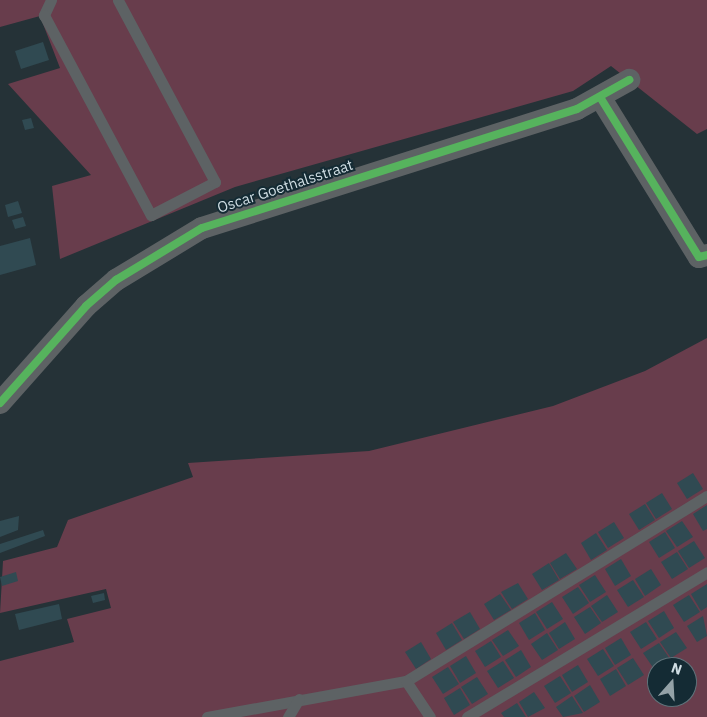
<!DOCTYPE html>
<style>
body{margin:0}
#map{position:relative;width:707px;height:717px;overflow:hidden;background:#253237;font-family:"IBM Plex Sans",sans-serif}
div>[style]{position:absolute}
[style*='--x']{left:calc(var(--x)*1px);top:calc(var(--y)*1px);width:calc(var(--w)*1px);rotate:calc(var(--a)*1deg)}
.green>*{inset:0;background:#683d4c}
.building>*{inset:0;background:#304a52}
.lane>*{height:11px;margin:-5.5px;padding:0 5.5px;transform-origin:5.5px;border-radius:5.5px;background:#5d6264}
.street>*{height:22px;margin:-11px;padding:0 11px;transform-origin:11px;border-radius:11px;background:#5d6264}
.cycleway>*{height:8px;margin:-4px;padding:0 4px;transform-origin:4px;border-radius:4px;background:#56b35d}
span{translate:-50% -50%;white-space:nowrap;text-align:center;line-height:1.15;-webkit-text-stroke:4px #142b34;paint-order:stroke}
.street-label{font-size:15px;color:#d0dee4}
.north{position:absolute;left:647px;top:657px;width:50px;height:50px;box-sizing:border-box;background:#142b34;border:1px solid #5f737a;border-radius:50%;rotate:19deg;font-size:14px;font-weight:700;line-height:20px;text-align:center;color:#d0dee4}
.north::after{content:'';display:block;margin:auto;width:18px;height:22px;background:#94a2a7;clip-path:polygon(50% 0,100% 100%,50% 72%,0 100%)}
</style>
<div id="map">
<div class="green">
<i style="clip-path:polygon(0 0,707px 0,707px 129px,697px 134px,611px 66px,573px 91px,235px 187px,60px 259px,52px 186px,91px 175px,8px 84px,60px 68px,40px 16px,0 27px)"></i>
<i style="clip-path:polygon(evenodd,707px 338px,707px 717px,0 717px,0 661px,74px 642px,67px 619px,111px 608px,106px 589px,0 613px,3px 561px,57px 547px,68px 520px,193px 477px,188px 463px,369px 451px,553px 406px,645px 371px,707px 338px,657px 667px,687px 667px,687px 697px,657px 697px,657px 667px)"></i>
</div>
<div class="building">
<i style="clip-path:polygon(43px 42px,49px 60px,21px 69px,15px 51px)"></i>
<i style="clip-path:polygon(31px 118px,34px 128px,25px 130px,22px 120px)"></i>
<i style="clip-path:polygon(18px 201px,22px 213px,8px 217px,5px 205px)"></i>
<i style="clip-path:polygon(23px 217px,26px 226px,15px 229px,12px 220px)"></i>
<i style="clip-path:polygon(30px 238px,36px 265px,0 275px,0 246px)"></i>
<i style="clip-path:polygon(693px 473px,703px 489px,687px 499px,677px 483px)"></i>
<i style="clip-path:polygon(662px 493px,672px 509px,656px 519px,646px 503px)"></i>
<i style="clip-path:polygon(645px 504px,655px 520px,639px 530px,629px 514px)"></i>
<i style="clip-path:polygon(707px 505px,707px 529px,703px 531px,693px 514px)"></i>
<i style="clip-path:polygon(19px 516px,18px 530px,0 537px,0 521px)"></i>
<i style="clip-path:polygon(682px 521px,693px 537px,677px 547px,666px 531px)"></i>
<i style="clip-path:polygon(614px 522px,624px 538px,608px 548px,598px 532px)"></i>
<i style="clip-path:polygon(43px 530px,45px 536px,0 553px,0 544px)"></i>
<i style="clip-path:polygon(665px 532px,675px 548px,659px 558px,649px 542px)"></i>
<i style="clip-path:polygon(596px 533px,607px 550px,591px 560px,581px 543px)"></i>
<i style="clip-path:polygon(694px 541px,705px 558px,689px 568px,678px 551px)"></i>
<i style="clip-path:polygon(677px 552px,688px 569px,672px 579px,661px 562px)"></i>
<i style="clip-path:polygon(566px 553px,577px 569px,560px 579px,550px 563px)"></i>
<i style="clip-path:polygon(621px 559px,631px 576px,615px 586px,605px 569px)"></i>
<i style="clip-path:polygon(549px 563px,559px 580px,542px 590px,532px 574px)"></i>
<i style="clip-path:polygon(651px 569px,661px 585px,645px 596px,635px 579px)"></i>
<i style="clip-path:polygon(16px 572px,18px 581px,2px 586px,0 577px)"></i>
<i style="clip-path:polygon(595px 575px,606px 592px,590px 602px,579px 585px)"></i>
<i style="clip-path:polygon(633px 580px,644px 597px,628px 607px,617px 590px)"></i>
<i style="clip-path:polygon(518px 583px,528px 599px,512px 609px,501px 592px)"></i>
<i style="clip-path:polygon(707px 584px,707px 607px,701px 611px,691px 594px)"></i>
<i style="clip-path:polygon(578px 587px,589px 603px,573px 614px,562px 597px)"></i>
<i style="clip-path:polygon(104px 593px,105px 600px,93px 603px,91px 596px)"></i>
<i style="clip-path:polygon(500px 594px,511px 610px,494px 620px,484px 604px)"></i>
<i style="clip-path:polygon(607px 595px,618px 612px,602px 622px,591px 606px)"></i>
<i style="clip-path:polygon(689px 595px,700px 612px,684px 622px,673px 605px)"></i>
<i style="clip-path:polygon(552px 602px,563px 619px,547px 629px,536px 612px)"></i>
<i style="clip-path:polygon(59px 604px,62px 619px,19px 630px,15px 614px)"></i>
<i style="clip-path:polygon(590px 607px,601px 623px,585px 634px,574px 617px)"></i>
<i style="clip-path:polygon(664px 611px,674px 628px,659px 638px,648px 621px)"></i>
<i style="clip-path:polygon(470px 612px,480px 629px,464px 639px,453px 622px)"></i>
<i style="clip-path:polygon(535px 613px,545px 630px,529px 640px,519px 623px)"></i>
<i style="clip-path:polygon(703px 616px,707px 636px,697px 642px,687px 626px)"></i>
<i style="clip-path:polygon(565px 622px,575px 639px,559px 649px,549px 633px)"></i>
<i style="clip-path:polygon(646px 622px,657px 639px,641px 649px,630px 632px)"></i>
<i style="clip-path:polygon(452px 623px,462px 640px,446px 650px,436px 633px)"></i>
<i style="clip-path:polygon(508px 630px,519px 646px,503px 656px,492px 640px)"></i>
<i style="clip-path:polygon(676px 632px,687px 648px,671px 658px,660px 642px)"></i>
<i style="clip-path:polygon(547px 633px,558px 650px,542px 660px,531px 644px)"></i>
<i style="clip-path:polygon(621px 638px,631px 655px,615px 665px,605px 648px)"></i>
<i style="clip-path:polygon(491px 641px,501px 657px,485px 667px,475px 651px)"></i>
<i style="clip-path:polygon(421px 642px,431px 659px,416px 669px,405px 652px)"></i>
<i style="clip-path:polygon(659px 643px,670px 659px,654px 669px,643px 653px)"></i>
<i style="clip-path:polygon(603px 649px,614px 666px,598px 676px,587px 659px)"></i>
<i style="clip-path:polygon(521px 650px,531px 667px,516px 677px,505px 660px)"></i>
<i style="clip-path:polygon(466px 656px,476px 673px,460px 683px,450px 666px)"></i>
<i style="clip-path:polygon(633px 658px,644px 675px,628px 685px,617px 668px)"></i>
<i style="clip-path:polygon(503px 661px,514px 678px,498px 688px,487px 671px)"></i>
<i style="clip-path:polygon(578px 665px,588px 682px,572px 692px,562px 675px)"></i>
<i style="clip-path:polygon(448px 667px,459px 684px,443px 694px,432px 677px)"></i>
<i style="clip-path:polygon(616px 669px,626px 686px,610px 696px,600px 679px)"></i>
<i style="clip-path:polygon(560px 676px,571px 693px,555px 703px,544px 686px)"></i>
<i style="clip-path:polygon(477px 677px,488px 694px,472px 704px,461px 687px)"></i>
<i style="clip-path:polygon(590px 685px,600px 702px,584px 712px,574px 696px)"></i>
<i style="clip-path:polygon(460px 688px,470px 705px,454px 715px,444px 698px)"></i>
<i style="clip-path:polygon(534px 692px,545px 708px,528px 717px,519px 702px)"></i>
<i style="clip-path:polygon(572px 696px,583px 713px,563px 717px,556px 707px)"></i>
<i style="clip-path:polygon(517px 703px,526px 717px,504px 717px,501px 713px)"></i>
</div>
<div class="lane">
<i style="--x:51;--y:0;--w:17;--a:115"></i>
<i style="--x:44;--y:15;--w:227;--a:61.9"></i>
<i style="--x:151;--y:215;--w:72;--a:-27.3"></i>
<i style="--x:215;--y:182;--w:206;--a:-118.1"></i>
<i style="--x:406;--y:681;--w:353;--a:-31.6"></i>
<i style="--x:207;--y:717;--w:202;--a:-10.3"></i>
<i style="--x:406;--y:681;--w:43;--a:56.3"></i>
<i style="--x:288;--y:717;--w:21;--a:-59"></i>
<i style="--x:467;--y:717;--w:280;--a:-31.1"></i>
</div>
<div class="street">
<i style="--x:600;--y:97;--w:188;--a:58.3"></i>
<i style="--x:699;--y:257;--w:8;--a:-14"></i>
<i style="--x:0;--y:403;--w:130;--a:-48.4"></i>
<i style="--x:86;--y:306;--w:40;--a:-41"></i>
<i style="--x:116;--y:280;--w:100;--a:-31.2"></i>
<i style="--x:202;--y:228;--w:393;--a:-17.6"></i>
<i style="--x:577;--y:109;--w:60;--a:-29.1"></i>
</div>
<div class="cycleway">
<i style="--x:600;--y:97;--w:188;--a:58.3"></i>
<i style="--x:699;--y:257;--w:8;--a:-14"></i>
<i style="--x:0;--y:403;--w:130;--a:-48.4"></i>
<i style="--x:86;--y:306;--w:40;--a:-41"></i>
<i style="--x:116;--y:280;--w:100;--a:-31.2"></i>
<i style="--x:202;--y:228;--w:393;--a:-17.6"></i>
<i style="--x:577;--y:109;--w:60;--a:-29.1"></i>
</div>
<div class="street-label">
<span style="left:285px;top:186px;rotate:-18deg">Oscar Goethalsstraat</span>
</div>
<div class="north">N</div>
</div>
